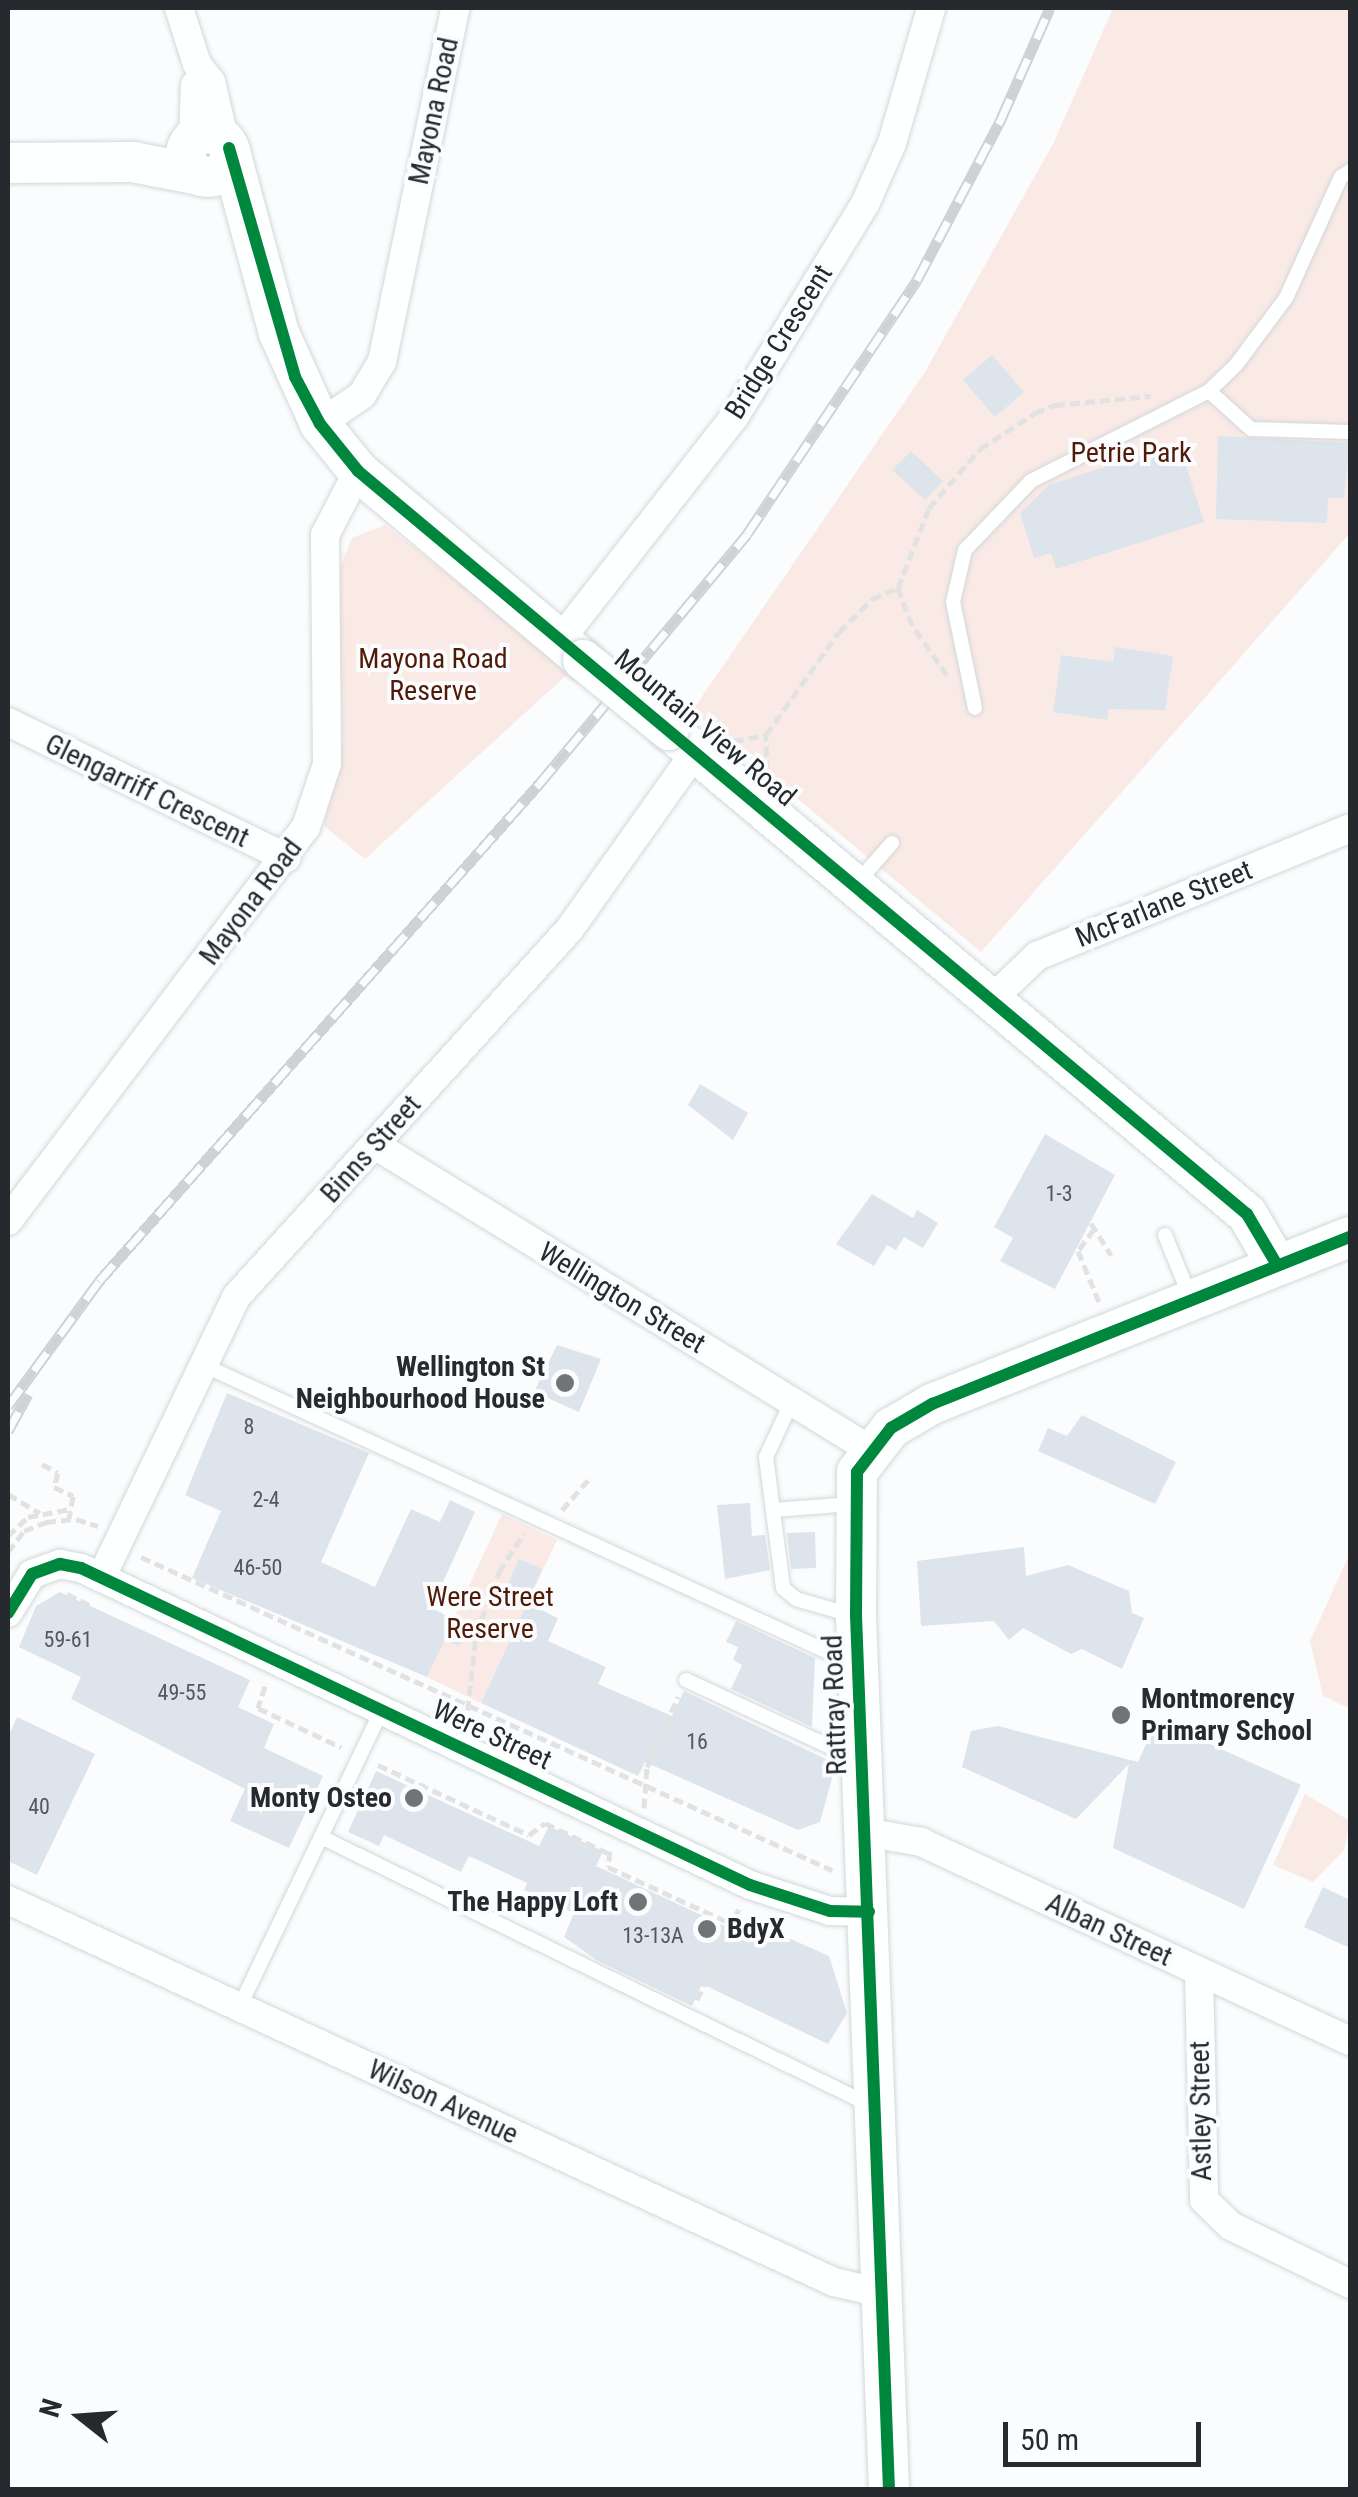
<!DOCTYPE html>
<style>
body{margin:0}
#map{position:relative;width:1358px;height:2497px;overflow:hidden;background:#fbfcfd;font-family:"Roboto Condensed",sans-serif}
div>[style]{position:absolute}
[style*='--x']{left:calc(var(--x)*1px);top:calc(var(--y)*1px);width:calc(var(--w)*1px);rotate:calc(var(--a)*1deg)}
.green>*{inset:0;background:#faeae6}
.building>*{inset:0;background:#dde4ec}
.path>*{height:5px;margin-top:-2.5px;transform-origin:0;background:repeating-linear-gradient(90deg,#e2e2e3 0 10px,transparent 0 15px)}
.roads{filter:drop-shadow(0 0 2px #d4d7da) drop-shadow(0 0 2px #d4d7da)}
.lane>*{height:14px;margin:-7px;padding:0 7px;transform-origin:7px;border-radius:7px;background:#feffff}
.street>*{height:28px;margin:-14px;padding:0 14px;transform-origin:14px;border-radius:14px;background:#feffff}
.secondary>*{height:40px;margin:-20px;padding:0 20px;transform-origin:20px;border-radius:20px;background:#feffff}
.secondary>.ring{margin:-20px;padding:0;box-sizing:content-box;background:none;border:40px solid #feffff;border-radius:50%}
.rail>*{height:11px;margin-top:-5.5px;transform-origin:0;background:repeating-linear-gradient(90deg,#fafcfe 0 22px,#d0d1d2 0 44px);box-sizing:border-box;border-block:2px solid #d0d1d2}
.bridges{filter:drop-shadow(0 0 2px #d4d7da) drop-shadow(0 0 2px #d4d7da)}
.secondary-bridge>*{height:40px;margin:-20px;padding:0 20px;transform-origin:20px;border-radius:20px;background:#feffff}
.cycleway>*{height:12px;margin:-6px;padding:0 6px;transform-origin:6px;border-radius:6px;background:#00873e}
.dots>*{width:28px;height:28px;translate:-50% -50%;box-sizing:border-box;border:5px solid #fafcfe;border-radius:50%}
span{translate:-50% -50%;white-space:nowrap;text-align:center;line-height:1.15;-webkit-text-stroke:8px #fafcfe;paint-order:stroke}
.number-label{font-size:22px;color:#54585e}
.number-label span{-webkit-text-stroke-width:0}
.street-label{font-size:28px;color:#262a2f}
.park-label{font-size:28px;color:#501a07}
.poi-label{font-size:28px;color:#262a2f;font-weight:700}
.right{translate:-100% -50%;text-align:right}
.left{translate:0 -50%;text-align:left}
.frame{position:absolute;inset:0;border:10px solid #262a2f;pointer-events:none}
.north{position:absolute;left:30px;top:2367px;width:100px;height:100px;-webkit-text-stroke:8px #fafcfe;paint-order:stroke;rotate:287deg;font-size:28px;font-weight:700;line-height:40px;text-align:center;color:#262a2f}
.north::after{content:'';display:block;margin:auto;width:35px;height:45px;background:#262a2f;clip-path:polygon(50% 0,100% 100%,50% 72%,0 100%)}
.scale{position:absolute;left:1003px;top:2422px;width:198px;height:45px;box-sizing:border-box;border:5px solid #262a2f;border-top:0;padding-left:12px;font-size:30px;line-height:35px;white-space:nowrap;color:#262a2f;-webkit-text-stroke:8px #fafcfe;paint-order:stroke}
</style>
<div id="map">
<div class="green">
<i style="clip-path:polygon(1113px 8px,1350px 8px,1350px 533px,981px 952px,692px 711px,925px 372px,1054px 142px)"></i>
<i style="clip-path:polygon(385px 525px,571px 671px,365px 859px,324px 826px,343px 739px,337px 575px,352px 538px)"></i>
<i style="clip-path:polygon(502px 1514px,557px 1540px,481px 1703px,427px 1677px)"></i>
<i style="clip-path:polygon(1350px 1553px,1350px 1709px,1323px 1696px,1310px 1641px)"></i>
<i style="clip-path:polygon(1305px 1794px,1350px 1821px,1344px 1850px,1313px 1882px,1273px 1865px)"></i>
</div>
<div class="building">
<i style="clip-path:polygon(992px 355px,1024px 392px,995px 417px,963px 380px)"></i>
<i style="clip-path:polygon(1218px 436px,1350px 443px,1344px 498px,1328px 498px,1327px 523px,1216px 519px)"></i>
<i style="clip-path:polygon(1179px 443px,1204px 522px,1056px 569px,1051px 553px,1034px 558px,1020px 513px,1049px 485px)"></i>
<i style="clip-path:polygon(911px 451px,943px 481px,925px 500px,892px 470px)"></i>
<i style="clip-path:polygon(1115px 647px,1173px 656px,1165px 710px,1109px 709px,1107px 720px,1053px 712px,1061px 655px,1113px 662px)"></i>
<i style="clip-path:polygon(700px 1084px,748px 1113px,733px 1140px,688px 1105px)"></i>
<i style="clip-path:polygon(1045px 1134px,1115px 1175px,1055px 1289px,1000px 1261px,1013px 1238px,994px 1227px)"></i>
<i style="clip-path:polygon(872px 1194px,913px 1218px,917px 1210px,938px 1223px,923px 1248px,904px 1237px,896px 1250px,887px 1245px,874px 1266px,836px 1244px)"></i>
<i style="clip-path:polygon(557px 1345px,601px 1359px,579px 1412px,534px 1392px)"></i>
<i style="clip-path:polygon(227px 1393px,369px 1453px,321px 1562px,375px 1587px,411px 1509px,440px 1522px,450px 1500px,475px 1512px,431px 1608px,469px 1626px,459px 1646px,445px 1639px,427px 1677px,192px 1578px,221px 1511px,185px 1495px)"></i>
<i style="clip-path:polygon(1082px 1415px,1176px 1462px,1155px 1504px,1038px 1451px,1048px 1428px,1067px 1436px)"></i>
<i style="clip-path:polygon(750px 1503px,752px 1536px,765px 1535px,770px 1570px,725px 1579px,717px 1505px)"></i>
<i style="clip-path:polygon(815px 1532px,816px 1568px,791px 1569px,787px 1533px)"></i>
<i style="clip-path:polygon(1024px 1547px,1026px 1576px,1068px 1565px,1129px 1591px,1132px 1613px,1144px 1618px,1122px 1669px,1082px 1649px,1071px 1654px,1023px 1628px,1009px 1640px,994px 1621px,921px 1626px,917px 1561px)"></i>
<i style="clip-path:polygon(519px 1559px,542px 1569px,526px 1603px,504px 1593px)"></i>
<i style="clip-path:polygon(60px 1592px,250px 1680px,238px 1707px,274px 1724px,264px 1748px,323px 1776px,289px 1848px,230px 1821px,245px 1789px,71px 1699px,81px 1677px,19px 1647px,36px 1606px)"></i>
<i style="clip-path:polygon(527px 1603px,558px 1618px,548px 1641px,606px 1667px,598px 1684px,672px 1716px,684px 1691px,836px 1764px,820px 1822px,798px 1830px,645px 1762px,638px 1776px,481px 1703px)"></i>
<i style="clip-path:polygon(736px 1621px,815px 1658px,812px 1727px,731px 1689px,742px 1665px,733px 1660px,738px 1647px,726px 1642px)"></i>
<i style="clip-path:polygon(17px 1717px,95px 1754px,37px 1875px,8px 1861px,8px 1737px)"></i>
<i style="clip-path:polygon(1157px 1720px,1301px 1785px,1244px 1909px,1113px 1848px,1129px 1764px,1076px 1819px,962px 1767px,971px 1731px,998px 1726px,1138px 1762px)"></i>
<i style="clip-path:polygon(376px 1771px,539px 1846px,549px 1826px,603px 1851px,596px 1866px,725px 1926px,748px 1920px,829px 1956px,847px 2013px,828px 2044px,702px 1984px,692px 2006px,598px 1961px,564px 1937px,574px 1913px,524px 1890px,527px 1883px,469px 1856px,461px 1872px,384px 1835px,379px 1846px,348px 1832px)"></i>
<i style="clip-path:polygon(1323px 1887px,1350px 1900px,1350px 1948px,1304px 1927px)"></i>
</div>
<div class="path">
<i style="--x:947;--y:675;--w:61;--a:-125"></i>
<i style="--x:912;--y:625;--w:40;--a:-111"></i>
<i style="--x:898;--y:588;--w:86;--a:-68.8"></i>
<i style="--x:929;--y:508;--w:78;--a:-49.2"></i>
<i style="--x:980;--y:449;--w:66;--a:-33.2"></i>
<i style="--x:1035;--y:413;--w:22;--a:-22"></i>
<i style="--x:1055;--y:405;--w:96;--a:-5.4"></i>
<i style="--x:734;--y:741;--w:33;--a:-11"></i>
<i style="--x:767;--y:771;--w:36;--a:-92"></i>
<i style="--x:766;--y:735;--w:126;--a:-54.7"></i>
<i style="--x:839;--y:632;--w:47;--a:-45"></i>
<i style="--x:872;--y:599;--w:28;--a:-23"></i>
<i style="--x:1091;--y:1223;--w:38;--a:58"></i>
<i style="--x:1094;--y:1229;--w:27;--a:126"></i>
<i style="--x:1078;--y:1251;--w:55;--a:67.6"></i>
<i style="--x:42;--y:1464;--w:18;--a:29"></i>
<i style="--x:58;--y:1473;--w:15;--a:106"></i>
<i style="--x:54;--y:1487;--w:21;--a:25"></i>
<i style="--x:73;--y:1496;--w:22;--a:100"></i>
<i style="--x:8;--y:1494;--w:37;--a:31"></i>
<i style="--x:562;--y:1510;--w:40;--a:-49"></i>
<i style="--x:8;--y:1536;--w:28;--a:-44"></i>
<i style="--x:28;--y:1517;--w:43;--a:-10.8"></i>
<i style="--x:8;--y:1552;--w:26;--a:-53"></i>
<i style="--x:24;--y:1531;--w:24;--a:-22"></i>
<i style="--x:46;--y:1522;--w:30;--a:-6"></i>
<i style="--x:76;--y:1519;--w:23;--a:18"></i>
<i style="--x:141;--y:1557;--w:759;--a:24.37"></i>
<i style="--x:67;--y:1594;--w:30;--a:26"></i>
<i style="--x:265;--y:1686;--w:23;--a:108"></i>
<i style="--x:258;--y:1708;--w:92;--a:25.2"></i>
<i style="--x:466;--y:1725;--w:92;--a:-83.7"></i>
<i style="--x:476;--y:1634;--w:66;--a:-69.6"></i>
<i style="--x:499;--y:1572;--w:46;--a:-57.3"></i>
<i style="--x:378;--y:1765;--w:166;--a:24.9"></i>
<i style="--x:529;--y:1835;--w:20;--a:-37"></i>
<i style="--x:545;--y:1823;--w:70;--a:25.5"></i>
<i style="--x:644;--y:1808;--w:41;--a:-85.8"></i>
<i style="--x:647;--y:1767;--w:77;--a:-66.1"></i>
<i style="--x:610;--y:1851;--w:16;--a:97"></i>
<i style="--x:608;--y:1867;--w:136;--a:24.7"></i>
<i style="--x:697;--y:2000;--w:103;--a:-65.4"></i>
</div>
<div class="roads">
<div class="lane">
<i style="--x:1209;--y:391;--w:57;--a:42.1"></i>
<i style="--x:1251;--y:429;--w:99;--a:1.7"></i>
<i style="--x:975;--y:708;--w:108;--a:-101.7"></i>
<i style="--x:953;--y:602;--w:53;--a:-77"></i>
<i style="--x:965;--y:550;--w:95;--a:-46.3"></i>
<i style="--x:1031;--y:481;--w:199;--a:-26.8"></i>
<i style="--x:1209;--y:391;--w:37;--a:-44"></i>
<i style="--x:1236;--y:365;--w:84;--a:-53.3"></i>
<i style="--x:1286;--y:298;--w:133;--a:-65.6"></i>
<i style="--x:1341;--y:177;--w:11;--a:-34"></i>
<i style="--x:855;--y:885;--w:56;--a:-48.6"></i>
<i style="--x:1165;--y:1235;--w:69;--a:67.9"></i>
<i style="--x:201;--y:1364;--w:719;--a:24.67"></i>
<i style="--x:792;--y:1401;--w:62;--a:114.9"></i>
<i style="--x:766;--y:1457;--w:132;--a:82.6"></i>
<i style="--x:783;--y:1588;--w:17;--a:40"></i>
<i style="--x:796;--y:1599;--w:57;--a:16.2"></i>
<i style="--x:773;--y:1510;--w:79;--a:-4.3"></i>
<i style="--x:686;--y:1680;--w:187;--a:24.9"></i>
<i style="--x:321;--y:1837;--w:611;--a:26.02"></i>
<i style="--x:239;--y:2008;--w:329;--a:-64.4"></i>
</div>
<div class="street">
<i style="--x:179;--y:8;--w:59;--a:72.2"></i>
<i style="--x:197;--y:64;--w:23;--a:52"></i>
<i style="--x:211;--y:82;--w:61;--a:76.7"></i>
<i style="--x:193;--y:139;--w:54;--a:-87.9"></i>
<i style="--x:320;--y:424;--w:51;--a:-34.6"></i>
<i style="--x:362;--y:395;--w:39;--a:-59"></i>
<i style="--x:382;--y:362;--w:361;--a:-78.3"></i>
<i style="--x:560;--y:640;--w:284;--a:-52"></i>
<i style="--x:735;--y:416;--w:249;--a:-58.5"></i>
<i style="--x:865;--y:204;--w:67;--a:-66.1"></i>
<i style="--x:892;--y:143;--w:140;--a:-73.8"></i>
<i style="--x:8;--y:722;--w:310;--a:26"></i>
<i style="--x:991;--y:1000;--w:64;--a:-43.7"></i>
<i style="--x:1037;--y:956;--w:338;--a:-22.2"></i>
<i style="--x:375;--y:1145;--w:580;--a:31.61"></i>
<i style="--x:8;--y:1221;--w:494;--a:-52.9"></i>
<i style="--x:306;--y:827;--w:66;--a:-71.6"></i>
<i style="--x:327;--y:764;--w:229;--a:-90.5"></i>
<i style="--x:325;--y:535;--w:72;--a:-62.7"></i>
<i style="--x:101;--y:1578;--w:313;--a:-64.3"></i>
<i style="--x:237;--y:1296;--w:494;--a:-47.8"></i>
<i style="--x:569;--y:930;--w:217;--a:-54.6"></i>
<i style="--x:8;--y:1613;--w:46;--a:-58.4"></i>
<i style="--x:32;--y:1574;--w:30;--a:-20"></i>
<i style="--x:60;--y:1564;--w:21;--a:11"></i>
<i style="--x:81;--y:1568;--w:740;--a:25.35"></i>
<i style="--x:750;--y:1885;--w:84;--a:18"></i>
<i style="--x:830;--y:1911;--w:39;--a:1"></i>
<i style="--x:865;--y:1832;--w:57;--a:10.1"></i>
<i style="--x:921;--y:1842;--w:473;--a:24.9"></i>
<i style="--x:8;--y:1900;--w:910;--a:24.82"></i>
<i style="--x:834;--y:2282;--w:49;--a:12.9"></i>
<i style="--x:1199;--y:1972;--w:228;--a:88.7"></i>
<i style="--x:1204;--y:2200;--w:37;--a:44"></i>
<i style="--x:1231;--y:2226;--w:132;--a:26"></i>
</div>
<div class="secondary">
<i class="ring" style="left:186px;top:133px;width:4px;height:4px"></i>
<i style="--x:229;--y:148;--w:192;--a:74.9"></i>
<i style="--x:279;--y:333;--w:100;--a:65.7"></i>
<i style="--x:320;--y:424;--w:60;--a:51"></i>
<i style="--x:358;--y:471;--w:294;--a:40"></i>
<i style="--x:8;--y:163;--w:125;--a:-0.5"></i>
<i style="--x:133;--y:162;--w:67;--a:11.1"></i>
<i style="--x:669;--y:730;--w:754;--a:39.94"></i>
<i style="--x:1247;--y:1214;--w:59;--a:59.5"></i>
<i style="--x:889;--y:2490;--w:875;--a:-92.16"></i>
<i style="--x:856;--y:1616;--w:144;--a:-89.6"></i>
<i style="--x:857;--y:1472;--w:56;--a:-52.3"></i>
<i style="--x:891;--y:1428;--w:48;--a:-30.3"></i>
<i style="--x:932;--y:1404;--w:450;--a:-21.8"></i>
</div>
</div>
<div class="rail">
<i style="--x:8;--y:1406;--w:155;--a:-53.9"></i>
<i style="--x:99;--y:1281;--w:664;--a:-48.48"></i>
<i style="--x:539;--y:784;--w:325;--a:-50.2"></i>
<i style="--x:747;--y:534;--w:306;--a:-56.2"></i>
<i style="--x:917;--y:280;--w:182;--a:-62.4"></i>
<i style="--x:1001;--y:119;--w:121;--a:-66.2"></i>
<i style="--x:8;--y:1431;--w:42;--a:-61.6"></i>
</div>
<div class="bridges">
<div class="secondary-bridge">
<i style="--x:583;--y:660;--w:111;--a:39.1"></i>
</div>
</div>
<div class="cycleway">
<i style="--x:229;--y:148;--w:238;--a:73.9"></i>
<i style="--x:295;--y:377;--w:53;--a:62"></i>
<i style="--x:320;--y:424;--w:60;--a:51"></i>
<i style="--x:358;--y:471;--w:1159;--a:39.89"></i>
<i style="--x:1247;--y:1214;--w:59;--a:59.5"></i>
<i style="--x:8;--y:1613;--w:46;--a:-58.4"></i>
<i style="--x:32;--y:1574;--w:30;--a:-20"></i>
<i style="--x:60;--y:1564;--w:21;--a:11"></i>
<i style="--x:81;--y:1568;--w:740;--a:25.35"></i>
<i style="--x:750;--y:1885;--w:84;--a:18"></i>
<i style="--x:830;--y:1911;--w:39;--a:1"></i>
<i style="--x:889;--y:2490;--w:875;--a:-92.16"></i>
<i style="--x:856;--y:1616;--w:144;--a:-89.6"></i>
<i style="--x:857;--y:1472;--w:56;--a:-52.3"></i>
<i style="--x:891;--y:1428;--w:48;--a:-30.3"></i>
<i style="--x:932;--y:1404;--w:450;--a:-21.8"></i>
</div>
<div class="dots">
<i style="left:565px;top:1383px;background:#717477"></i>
<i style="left:1121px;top:1715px;background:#717477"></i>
<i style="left:414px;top:1798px;background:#717477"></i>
<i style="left:638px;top:1902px;background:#717477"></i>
<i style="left:707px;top:1929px;background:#717477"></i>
</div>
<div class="number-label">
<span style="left:1059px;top:1194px">1-3</span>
<span style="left:249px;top:1427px">8</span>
<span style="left:266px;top:1500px">2-4</span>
<span style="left:258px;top:1568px">46-50</span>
<span style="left:68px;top:1640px">59-61</span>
<span style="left:182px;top:1693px">49-55</span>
<span style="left:697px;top:1742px">16</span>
<span style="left:39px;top:1807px">40</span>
<span style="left:653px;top:1936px">13-13A</span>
</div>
<div class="street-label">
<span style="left:434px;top:111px;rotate:-78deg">Mayona Road</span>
<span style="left:779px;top:342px;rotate:-58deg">Bridge Crescent</span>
<span style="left:705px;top:728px;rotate:40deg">Mountain View Road</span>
<span style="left:147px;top:791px;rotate:26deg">Glengarriff Crescent</span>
<span style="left:251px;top:902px;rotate:-53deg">Mayona Road</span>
<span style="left:1164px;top:904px;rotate:-22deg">McFarlane Street</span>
<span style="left:371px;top:1149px;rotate:-48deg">Binns Street</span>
<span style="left:622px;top:1298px;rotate:31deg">Wellington Street</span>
<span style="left:835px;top:1705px;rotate:-92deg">Rattray Road</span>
<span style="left:492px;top:1735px;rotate:25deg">Were Street</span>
<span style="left:1109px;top:1930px;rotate:25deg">Alban Street</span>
<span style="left:443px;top:2102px;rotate:25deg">Wilson Avenue</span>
<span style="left:1201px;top:2111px;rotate:-91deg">Astley Street</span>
</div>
<div class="park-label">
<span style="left:1131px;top:453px">Petrie Park</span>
<span style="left:433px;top:675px">Mayona Road<br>Reserve</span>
<span style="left:490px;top:1613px">Were Street<br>Reserve</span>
</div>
<div class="poi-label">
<span class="right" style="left:545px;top:1383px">Wellington St<br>Neighbourhood House</span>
<span class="left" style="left:1141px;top:1715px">Montmorency<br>Primary School</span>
<span class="right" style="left:392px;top:1798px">Monty Osteo</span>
<span class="right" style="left:618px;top:1902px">The Happy Loft</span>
<span class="left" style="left:727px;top:1929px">BdyX</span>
</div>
<div class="frame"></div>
<div class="north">N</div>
<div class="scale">50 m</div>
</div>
